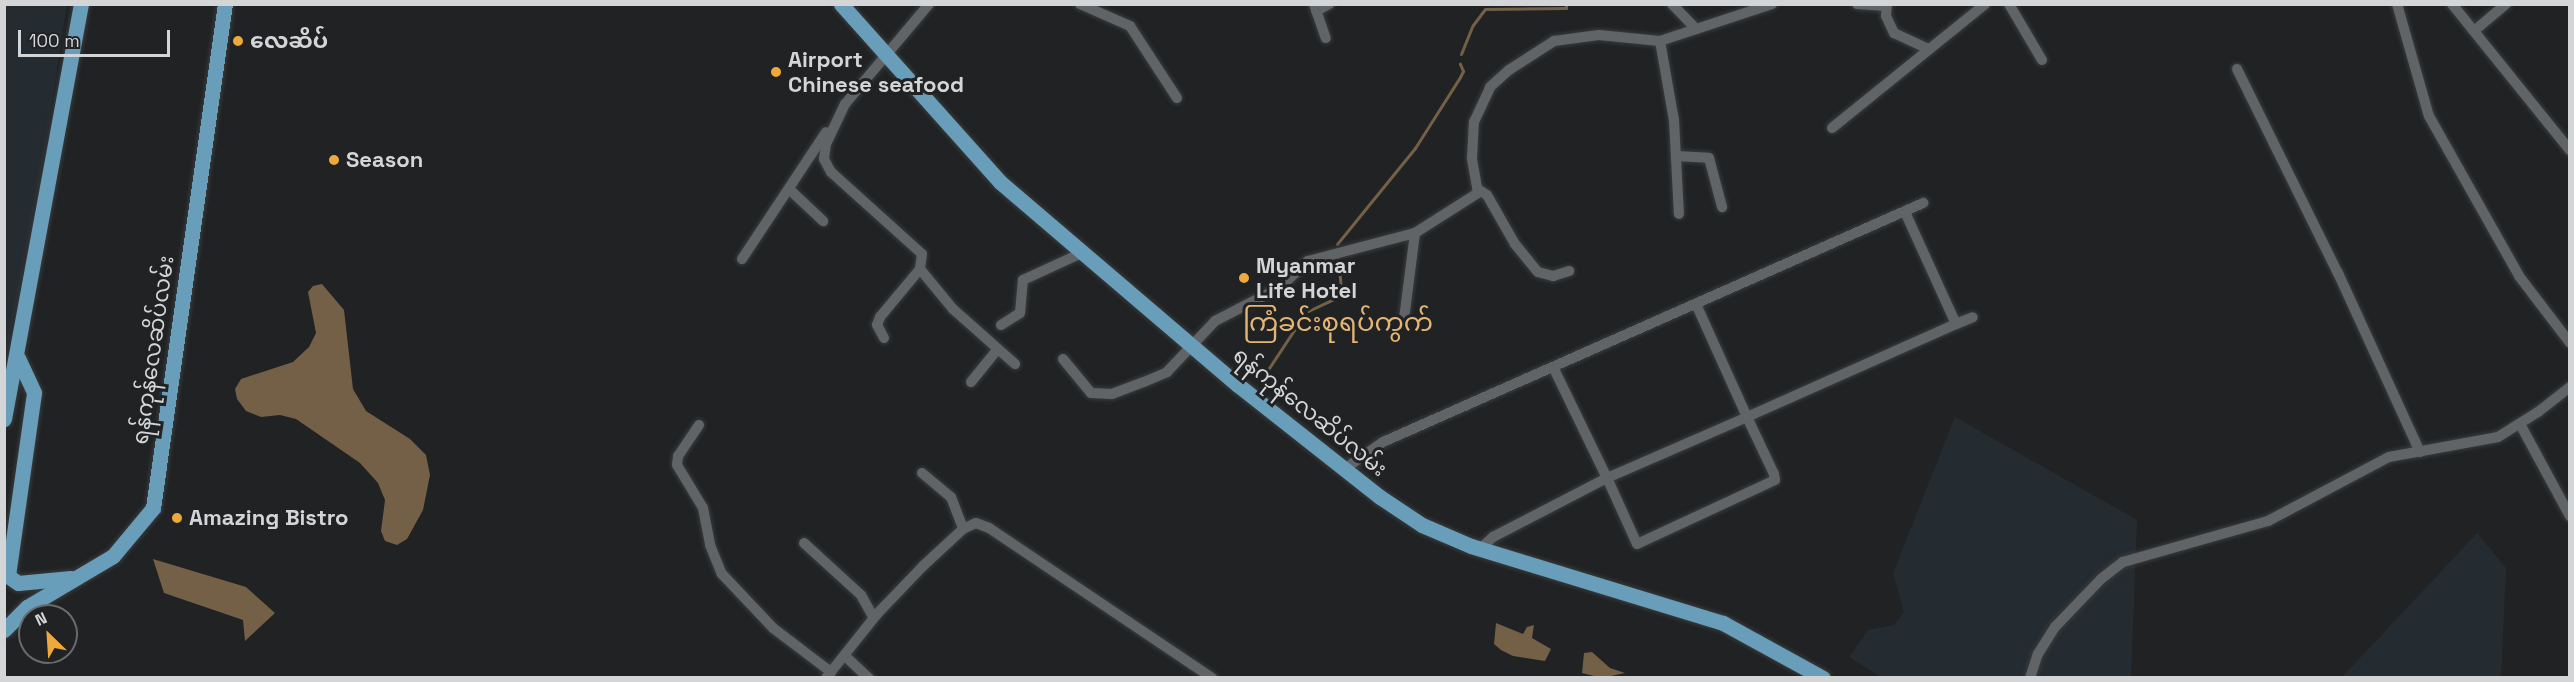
<!DOCTYPE html>
<meta charset="utf-8">
<style>
body{margin:0}
#map{position:relative;width:2574px;height:682px;overflow:hidden;background:#202224;font-family:"Space Grotesk","Noto Sans Myanmar",sans-serif}
div>[style]{position:absolute}
[style*='--x']{left:calc(var(--x)*1px);top:calc(var(--y)*1px);width:calc(var(--w)*1px);rotate:calc(var(--a)*1deg)}
.built>*{inset:0;background:#252c31}
.water>*{inset:0;background:#736047}
.stream>*{height:3px;margin:-1.5px;padding:0 1.5px;transform-origin:1.5px;border-radius:1.5px;background:#736047}
.roads{filter:drop-shadow(0 0 2px #393c3d) drop-shadow(0 0 2px #393c3d)}
.minor>*{height:10px;margin:-5px;padding:0 5px;transform-origin:5px;border-radius:5px;background:#616466}
.primary>*{height:15px;margin:-7.5px;padding:0 7.5px;transform-origin:7.5px;border-radius:7.5px;background:#699ebb}
.dots>*{width:16px;height:16px;translate:-50% -50%;box-sizing:border-box;border:3px solid #202224;border-radius:50%}
span{translate:-50% -50%;white-space:nowrap;text-align:center;line-height:1.15;-webkit-text-stroke:6px #202224;paint-order:stroke}
.poi-label{font-size:22px;color:#d3d5d6;font-weight:700}
.left{translate:0 -50%;text-align:left}
.street-label{font-size:22px;color:#d3d5d6}
.quarter-label{font-size:26px;color:#e5b574}
.frame{position:absolute;inset:0;border:6px solid #d3d5d6;pointer-events:none}
.north{position:absolute;left:18px;top:604px;width:60px;height:60px;box-sizing:border-box;background:#202224;border:2px solid #686a6b;border-radius:50%;rotate:335deg;font-size:16px;font-weight:700;line-height:24px;text-align:center;color:#d3d5d6}
.north::after{content:'';display:block;margin:auto;width:21px;height:27px;background:#eea83c;clip-path:polygon(50% 0,100% 100%,50% 72%,0 100%)}
.scale{position:absolute;left:18px;top:30px;width:152px;height:27px;box-sizing:border-box;border:3px solid #d3d5d6;border-top:0;padding-left:8px;font-size:18px;line-height:21px;white-space:nowrap;color:#d3d5d6;-webkit-text-stroke:4px #202224;paint-order:stroke}
</style>
<div id="map">
<div class="built">
<i style="clip-path:polygon(5px 4px,67px 5px,44px 153px,5px 362px)"></i>
<i style="clip-path:polygon(1955px 417px,2137px 520px,2131px 677px,1881px 677px,1849px 657px,1868px 630px,1894px 625px,1904px 612px,1893px 573px)"></i>
<i style="clip-path:polygon(2477px 533px,2506px 568px,2501px 677px,2342px 677px)"></i>
</div>
<div class="water">
<i style="clip-path:polygon(322px 284px,344px 310px,353px 389px,366px 411px,410px 439px,426px 455px,430px 475px,423px 510px,407px 539px,397px 545px,385px 541px,381px 531px,385px 500px,378px 483px,360px 463px,296px 419px,280px 415px,261px 417px,246px 411px,237px 399px,235px 389px,241px 379px,293px 362px,309px 347px,316px 333px,308px 292px,313px 286px)"></i>
<i style="clip-path:polygon(153px 559px,246px 587px,275px 613px,245px 641px,243px 620px,164px 593px)"></i>
<i style="clip-path:polygon(1496px 623px,1523px 634px,1527px 627px,1534px 625px,1532px 638px,1551px 649px,1545px 661px,1513px 656px,1501px 650px,1494px 644px)"></i>
<i style="clip-path:polygon(1592px 652px,1610px 668px,1625px 673px,1602px 678px,1582px 673px,1584px 653px)"></i>
</div>
<div class="stream">
<i style="--x:1461;--y:54;--w:31;--a:-68"></i>
<i style="--x:1473;--y:25;--w:20;--a:-53"></i>
<i style="--x:1485;--y:9;--w:81;--a:-0.7"></i>
<i style="--x:1566;--y:8;--w:4;--a:-90"></i>
<i style="--x:1337;--y:244;--w:124;--a:-50.9"></i>
<i style="--x:1415;--y:148;--w:84;--a:-57.6"></i>
<i style="--x:1460;--y:77;--w:7;--a:-63"></i>
<i style="--x:1463;--y:71;--w:8;--a:-113"></i>
<i style="--x:1265;--y:374;--w:74;--a:-56.5"></i>
<i style="--x:1306;--y:312;--w:31;--a:-25"></i>
<i style="--x:1334;--y:299;--w:13;--a:-58"></i>
<i style="--x:1341;--y:288;--w:30;--a:-96"></i>
</div>
<div class="roads">
<div class="minor">
<i style="--x:929;--y:4;--w:131;--a:130"></i>
<i style="--x:845;--y:104;--w:44;--a:115.4"></i>
<i style="--x:826;--y:144;--w:15;--a:98"></i>
<i style="--x:824;--y:159;--w:15;--a:62"></i>
<i style="--x:831;--y:172;--w:122;--a:42"></i>
<i style="--x:922;--y:254;--w:15;--a:98"></i>
<i style="--x:920;--y:269;--w:52;--a:50.5"></i>
<i style="--x:953;--y:309;--w:83;--a:41.6"></i>
<i style="--x:1080;--y:4;--w:55;--a:23.7"></i>
<i style="--x:1130;--y:26;--w:86;--a:56.9"></i>
<i style="--x:1314;--y:4;--w:36;--a:71"></i>
<i style="--x:1672;--y:4;--w:35;--a:46"></i>
<i style="--x:1857;--y:4;--w:29;--a:4"></i>
<i style="--x:1887;--y:4;--w:12;--a:95"></i>
<i style="--x:1886;--y:16;--w:19;--a:65"></i>
<i style="--x:1894;--y:33;--w:38;--a:25"></i>
<i style="--x:2009;--y:4;--w:65;--a:59.5"></i>
<i style="--x:2397;--y:4;--w:116;--a:74.1"></i>
<i style="--x:2429;--y:116;--w:184;--a:60.6"></i>
<i style="--x:2519;--y:276;--w:84;--a:52.7"></i>
<i style="--x:2452;--y:4;--w:188;--a:51.1"></i>
<i style="--x:1316;--y:11;--w:15;--a:-28"></i>
<i style="--x:2474;--y:31;--w:42;--a:-40.2"></i>
<i style="--x:1660;--y:41;--w:80;--a:80"></i>
<i style="--x:1674;--y:120;--w:94;--a:87"></i>
<i style="--x:2237;--y:69;--w:228;--a:63.7"></i>
<i style="--x:2338;--y:273;--w:197;--a:65.4"></i>
<i style="--x:1832;--y:128;--w:197;--a:-39"></i>
<i style="--x:1676;--y:156;--w:33;--a:3"></i>
<i style="--x:1709;--y:158;--w:51;--a:75.1"></i>
<i style="--x:789;--y:189;--w:47;--a:43.3"></i>
<i style="--x:1479;--y:190;--w:9;--a:32"></i>
<i style="--x:1487;--y:195;--w:56;--a:60.3"></i>
<i style="--x:1515;--y:244;--w:36;--a:51"></i>
<i style="--x:1538;--y:272;--w:16;--a:15"></i>
<i style="--x:1553;--y:276;--w:17;--a:-17"></i>
<i style="--x:1905;--y:212;--w:123;--a:65.5"></i>
<i style="--x:742;--y:259;--w:152;--a:-56.5"></i>
<i style="--x:1696;--y:304;--w:124;--a:65.7"></i>
<i style="--x:1747;--y:417;--w:63;--a:64.7"></i>
<i style="--x:1774;--y:474;--w:6;--a:81"></i>
<i style="--x:1775;--y:480;--w:152;--a:155.1"></i>
<i style="--x:1637;--y:544;--w:72;--a:-114.4"></i>
<i style="--x:1607;--y:478;--w:153;--a:-23.5"></i>
<i style="--x:1747;--y:417;--w:229;--a:-24"></i>
<i style="--x:1956;--y:324;--w:18;--a:-22"></i>
<i style="--x:1404;--y:319;--w:87;--a:-82.7"></i>
<i style="--x:1001;--y:325;--w:22;--a:-32"></i>
<i style="--x:1020;--y:313;--w:33;--a:-85"></i>
<i style="--x:1023;--y:280;--w:67;--a:-24.7"></i>
<i style="--x:884;--y:338;--w:15;--a:-118"></i>
<i style="--x:877;--y:325;--w:9;--a:-69"></i>
<i style="--x:880;--y:317;--w:62;--a:-50.2"></i>
<i style="--x:1063;--y:359;--w:44;--a:50.5"></i>
<i style="--x:1091;--y:393;--w:21;--a:3"></i>
<i style="--x:1112;--y:394;--w:34;--a:-21"></i>
<i style="--x:1144;--y:382;--w:25;--a:-23"></i>
<i style="--x:1167;--y:372;--w:70;--a:-46.7"></i>
<i style="--x:1215;--y:321;--w:72;--a:-27.3"></i>
<i style="--x:1279;--y:288;--w:40;--a:-43"></i>
<i style="--x:1308;--y:261;--w:111;--a:-14.7"></i>
<i style="--x:1415;--y:233;--w:75;--a:-32.4"></i>
<i style="--x:1478;--y:193;--w:36;--a:-100"></i>
<i style="--x:1472;--y:158;--w:36;--a:-87"></i>
<i style="--x:1474;--y:122;--w:38;--a:-65"></i>
<i style="--x:1490;--y:87;--w:25;--a:-42"></i>
<i style="--x:1509;--y:70;--w:54;--a:-32.8"></i>
<i style="--x:1554;--y:41;--w:45;--a:-7.6"></i>
<i style="--x:1599;--y:35;--w:61;--a:5.6"></i>
<i style="--x:1660;--y:41;--w:118;--a:-18.3"></i>
<i style="--x:971;--y:382;--w:41;--a:-50.9"></i>
<i style="--x:2520;--y:424;--w:105;--a:61.5"></i>
<i style="--x:699;--y:425;--w:37;--a:124"></i>
<i style="--x:678;--y:456;--w:9;--a:96"></i>
<i style="--x:677;--y:465;--w:50;--a:58.8"></i>
<i style="--x:703;--y:508;--w:38;--a:79"></i>
<i style="--x:710;--y:545;--w:31;--a:68"></i>
<i style="--x:722;--y:574;--w:74;--a:46.6"></i>
<i style="--x:773;--y:628;--w:73;--a:37.2"></i>
<i style="--x:1343;--y:470;--w:49;--a:-35"></i>
<i style="--x:1383;--y:442;--w:591;--a:-23.87"></i>
<i style="--x:922;--y:473;--w:38;--a:40"></i>
<i style="--x:951;--y:497;--w:34;--a:69"></i>
<i style="--x:804;--y:543;--w:77;--a:42.4"></i>
<i style="--x:861;--y:595;--w:26;--a:61"></i>
<i style="--x:1480;--y:549;--w:18;--a:-43"></i>
<i style="--x:1493;--y:537;--w:128;--a:-27.4"></i>
<i style="--x:1607;--y:478;--w:123;--a:-115.9"></i>
<i style="--x:845;--y:656;--w:33;--a:43"></i>
<i style="--x:826;--y:678;--w:82;--a:-51.4"></i>
<i style="--x:877;--y:614;--w:66;--a:-46.2"></i>
<i style="--x:923;--y:566;--w:54;--a:-42.8"></i>
<i style="--x:963;--y:529;--w:14;--a:-25"></i>
<i style="--x:976;--y:523;--w:14;--a:21"></i>
<i style="--x:989;--y:528;--w:269;--a:33.9"></i>
<i style="--x:2030;--y:678;--w:25;--a:-72"></i>
<i style="--x:2038;--y:654;--w:32;--a:-58"></i>
<i style="--x:2055;--y:627;--w:66;--a:-46.2"></i>
<i style="--x:2101;--y:579;--w:28;--a:-38"></i>
<i style="--x:2123;--y:562;--w:151;--a:-15.8"></i>
<i style="--x:2268;--y:521;--w:137;--a:-27.9"></i>
<i style="--x:2389;--y:457;--w:111;--a:-10.4"></i>
<i style="--x:2498;--y:437;--w:47;--a:-32"></i>
<i style="--x:2538;--y:412;--w:41;--a:-38"></i>
</div>
<div class="primary">
<i style="--x:841;--y:4;--w:239;--a:48.2"></i>
<i style="--x:1000;--y:182;--w:313;--a:40.5"></i>
<i style="--x:1238;--y:385;--w:181;--a:38.3"></i>
<i style="--x:1380;--y:497;--w:50;--a:33.7"></i>
<i style="--x:1422;--y:525;--w:53;--a:23.2"></i>
<i style="--x:1471;--y:546;--w:264;--a:17"></i>
<i style="--x:1723;--y:623;--w:114;--a:28.8"></i>
<i style="--x:18;--y:358;--w:38;--a:65"></i>
<i style="--x:34;--y:393;--w:185;--a:98.1"></i>
<i style="--x:8;--y:576;--w:12;--a:35"></i>
<i style="--x:18;--y:583;--w:53;--a:-5.4"></i>
<i style="--x:4;--y:419;--w:422;--a:-79.5"></i>
<i style="--x:4;--y:630;--w:33;--a:-45"></i>
<i style="--x:27;--y:607;--w:100;--a:-30.7"></i>
<i style="--x:113;--y:556;--w:62;--a:-50.2"></i>
<i style="--x:153;--y:508;--w:509;--a:-81.87"></i>
</div>
</div>
<div class="dots">
<i style="left:238px;top:41px;background:#eea83c"></i>
<i style="left:776px;top:72px;background:#eea83c"></i>
<i style="left:334px;top:160px;background:#eea83c"></i>
<i style="left:1244px;top:278px;background:#eea83c"></i>
<i style="left:177px;top:518px;background:#eea83c"></i>
</div>
<div class="poi-label">
<span class="left" style="left:250px;top:41px">လေဆိပ်</span>
<span class="left" style="left:788px;top:72px">Airport<br>Chinese seafood</span>
<span class="left" style="left:346px;top:160px">Season</span>
<span class="left" style="left:1256px;top:278px">Myanmar<br>Life Hotel</span>
<span class="left" style="left:189px;top:518px">Amazing Bistro</span>
</div>
<div class="street-label">
<span style="left:153px;top:350px;rotate:-82deg">ရန်ကုန်လေဆိပ်လမ်း</span>
<span style="left:1310px;top:412px;rotate:39deg">ရန်ကုန်လေဆိပ်လမ်း</span>
</div>
<div class="quarter-label">
<span style="left:1338px;top:323px">ကြံခင်းစုရပ်ကွက်</span>
</div>
<div class="frame"></div>
<div class="north">N</div>
<div class="scale">100 m</div>
</div>
